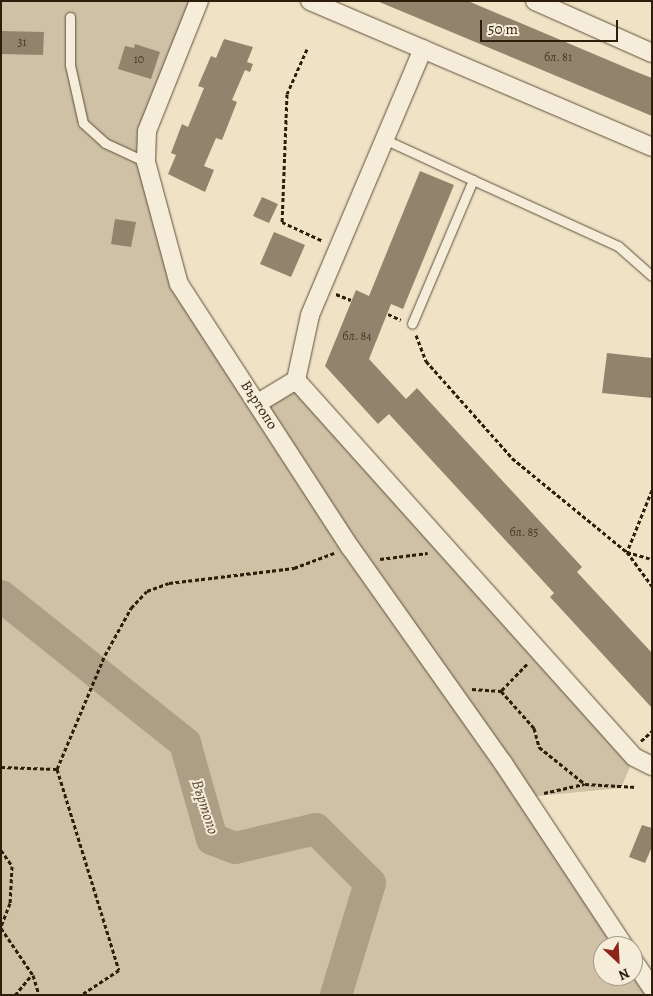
<!DOCTYPE html>
<meta charset="utf-8">
<style>
body{margin:0}
#map{position:relative;width:653px;height:996px;overflow:hidden;background:#efe2c5;font-family:Alegreya,serif}
div>[style]{position:absolute}
[style*='--x']{left:calc(var(--x)*1px);top:calc(var(--y)*1px);width:calc(var(--w)*1px);rotate:calc(var(--a)*1deg)}
.green>*{inset:0;background:#cec1a5}
.river>*{height:32px;margin:-16px;padding:0 16px;transform-origin:16px;border-radius:16px;background:#ad9f86}
.building>*{inset:0;background:#92846c}
.path>*{height:3px;margin-top:-1.5px;transform-origin:0;background:repeating-linear-gradient(90deg,#2d1e0b 0 4px,transparent 0 6.5px)}
.roads{filter:drop-shadow(0 0 1px #5e4f3a) drop-shadow(0 0 1px #5e4f3a)}
.service>*{height:9px;margin:-4.5px;padding:0 4.5px;transform-origin:4.5px;border-radius:4.5px;background:#f5ecd9}
.minor>*{height:18px;margin:-9px;padding:0 9px;transform-origin:9px;border-radius:9px;background:#f5ecd9}
span{translate:-50% -50%;white-space:nowrap;text-align:center;line-height:1.15;-webkit-text-stroke:4px #f5ecd9;paint-order:stroke}
.number-label{font-size:12px;color:#463823}
.number-label span{-webkit-text-stroke-width:0}
.street-label{font-size:15px;color:#2d1e0b}
.water-label{font-size:16px;color:#5a4b36;font-style:italic}
.frame{position:absolute;inset:0;border:2px solid #2d1e0b;pointer-events:none}
.north{position:absolute;left:593px;top:936px;width:50px;height:50px;box-sizing:border-box;background:#f5ecd9;border:1px solid #a59a87;border-radius:50%;rotate:155deg;font-size:14px;font-weight:700;line-height:20px;text-align:center;color:#2d1e0b}
.north::after{content:'';display:block;margin:auto;width:18px;height:22px;background:#8f2418;clip-path:polygon(50% 0,100% 100%,50% 72%,0 100%)}
.scale{position:absolute;left:480px;top:20px;width:138px;height:22px;box-sizing:border-box;border:2px solid #2d1e0b;border-top:0;padding-left:6px;font-size:15px;line-height:18px;white-space:nowrap;color:#2d1e0b;-webkit-text-stroke:4px #f5ecd9;paint-order:stroke}
</style>
<div id="map">
<div class="green">
<i style="clip-path:polygon(1px 1px,196px 1px,146px 162px,179px 284px,258px 403px,296px 380px,634px 757px,621px 788px,527px 797px,624px 946px,603px 946px,603px 976px,633px 976px,633px 960px,652px 995px,1px 995px)"></i>
</div>
<div class="river">
<i style="--x:1;--y:596;--w:236;--a:38.6"></i>
<i style="--x:185;--y:743;--w:100;--a:74.3"></i>
<i style="--x:212;--y:839;--w:25;--a:21"></i>
<i style="--x:235;--y:848;--w:83;--a:-13.2"></i>
<i style="--x:316;--y:829;--w:76;--a:45"></i>
<i style="--x:370;--y:883;--w:117;--a:106.9"></i>
</div>
<div class="building">
<i style="clip-path:polygon(377px 1px,468px 1px,634px 71px,652px 78px,652px 116px)"></i>
<i style="clip-path:polygon(1px 31px,44px 32px,43px 55px,1px 54px)"></i>
<i style="clip-path:polygon(224px 39px,253px 47px,247px 62px,253px 64px,250px 72px,245px 70px,232px 100px,237px 102px,222px 140px,216px 138px,204px 166px,214px 170px,205px 192px,168px 174px,176px 155px,171px 153px,182px 124px,188px 127px,204px 88px,198px 86px,211px 56px,216px 58px)"></i>
<i style="clip-path:polygon(135px 44px,160px 52px,151px 79px,118px 69px,125px 46px,134px 48px)"></i>
<i style="clip-path:polygon(420px 171px,454px 185px,403px 309px,391px 304px,369px 359px,406px 399px,417px 388px,582px 567px,577px 572px,652px 653px,652px 708px,550px 597px,554px 593px,389px 414px,378px 424px,325px 366px,356px 290px,369px 296px)"></i>
<i style="clip-path:polygon(262px 197px,278px 204px,269px 223px,253px 216px)"></i>
<i style="clip-path:polygon(115px 219px,136px 222px,131px 247px,111px 244px)"></i>
<i style="clip-path:polygon(274px 232px,305px 245px,291px 277px,260px 264px)"></i>
<i style="clip-path:polygon(607px 353px,652px 358px,652px 398px,602px 393px)"></i>
<i style="clip-path:polygon(642px 825px,652px 828px,652px 847px,645px 863px,629px 857px)"></i>
</div>
<div class="path">
<i style="--x:307;--y:49;--w:49;--a:114"></i>
<i style="--x:287;--y:94;--w:128;--a:92.2"></i>
<i style="--x:282;--y:222;--w:45;--a:24.9"></i>
<i style="--x:336;--y:294;--w:16;--a:22"></i>
<i style="--x:388;--y:314;--w:14;--a:25"></i>
<i style="--x:416;--y:335;--w:28;--a:69"></i>
<i style="--x:426;--y:361;--w:130;--a:48.4"></i>
<i style="--x:512;--y:458;--w:149;--a:39.3"></i>
<i style="--x:627;--y:552;--w:42;--a:53.7"></i>
<i style="--x:652;--y:490;--w:67;--a:112"></i>
<i style="--x:627;--y:552;--w:26;--a:16"></i>
<i style="--x:380;--y:559;--w:48;--a:-7.1"></i>
<i style="--x:527;--y:664;--w:37;--a:134"></i>
<i style="--x:501;--y:691;--w:50;--a:48.3"></i>
<i style="--x:534;--y:728;--w:20;--a:75"></i>
<i style="--x:539;--y:747;--w:59;--a:38.8"></i>
<i style="--x:585;--y:784;--w:52;--a:3.3"></i>
<i style="--x:472;--y:689;--w:29;--a:4"></i>
<i style="--x:641;--y:741;--w:15;--a:-42"></i>
<i style="--x:1;--y:767;--w:56;--a:2"></i>
<i style="--x:57;--y:769;--w:124;--a:-67.2"></i>
<i style="--x:105;--y:655;--w:54;--a:-61"></i>
<i style="--x:131;--y:608;--w:23;--a:-47"></i>
<i style="--x:147;--y:591;--w:23;--a:-20"></i>
<i style="--x:169;--y:583;--w:126;--a:-6.8"></i>
<i style="--x:294;--y:568;--w:43;--a:-20.6"></i>
<i style="--x:57;--y:769;--w:210;--a:72.9"></i>
<i style="--x:119;--y:970;--w:45;--a:146.7"></i>
<i style="--x:544;--y:793;--w:41;--a:-12.7"></i>
<i style="--x:1;--y:850;--w:19;--a:55"></i>
<i style="--x:12;--y:866;--w:37;--a:93"></i>
<i style="--x:10;--y:903;--w:26;--a:111"></i>
<i style="--x:1;--y:928;--w:57;--a:55.8"></i>
<i style="--x:33;--y:975;--w:21;--a:73"></i>
<i style="--x:15;--y:995;--w:26;--a:-50"></i>
</div>
<div class="roads">
<div class="service">
<i style="--x:70;--y:17;--w:48;--a:90"></i>
<i style="--x:70;--y:65;--w:59;--a:77.4"></i>
<i style="--x:83;--y:123;--w:30;--a:42"></i>
<i style="--x:105;--y:143;--w:45;--a:24.9"></i>
<i style="--x:386;--y:140;--w:96;--a:24.7"></i>
<i style="--x:473;--y:180;--w:156;--a:113"></i>
<i style="--x:473;--y:180;--w:159;--a:24.5"></i>
<i style="--x:618;--y:246;--w:45;--a:41.4"></i>
</div>
<div class="minor">
<i style="--x:199;--y:1;--w:140;--a:111.8"></i>
<i style="--x:147;--y:131;--w:31;--a:92"></i>
<i style="--x:146;--y:162;--w:126;--a:74.9"></i>
<i style="--x:179;--y:284;--w:314;--a:57"></i>
<i style="--x:350;--y:547;--w:265;--a:54.7"></i>
<i style="--x:503;--y:763;--w:219;--a:56.5"></i>
<i style="--x:310;--y:1;--w:372;--a:23.1"></i>
<i style="--x:535;--y:1;--w:128;--a:24"></i>
<i style="--x:296;--y:380;--w:506;--a:48.12"></i>
<i style="--x:634;--y:757;--w:20;--a:27"></i>
<i style="--x:258;--y:403;--w:44;--a:-31.2"></i>
<i style="--x:296;--y:380;--w:66;--a:-77.8"></i>
<i style="--x:310;--y:315;--w:289;--a:-67"></i>
<i style="--x:633;--y:960;--w:34;--a:56"></i>
</div>
</div>
<div class="number-label">
<span style="left:22px;top:43px">31</span>
<span style="left:558px;top:58px">бл. 81</span>
<span style="left:139px;top:60px">10</span>
<span style="left:357px;top:337px">бл. 84</span>
<span style="left:524px;top:533px">бл. 85</span>
</div>
<div class="street-label">
<span style="left:259px;top:405px;rotate:57deg">Въртопо</span>
</div>
<div class="water-label">
<span style="left:205px;top:807px;rotate:72deg">Въртопо</span>
</div>
<div class="frame"></div>
<div class="north">N</div>
<div class="scale">50 m</div>
</div>
